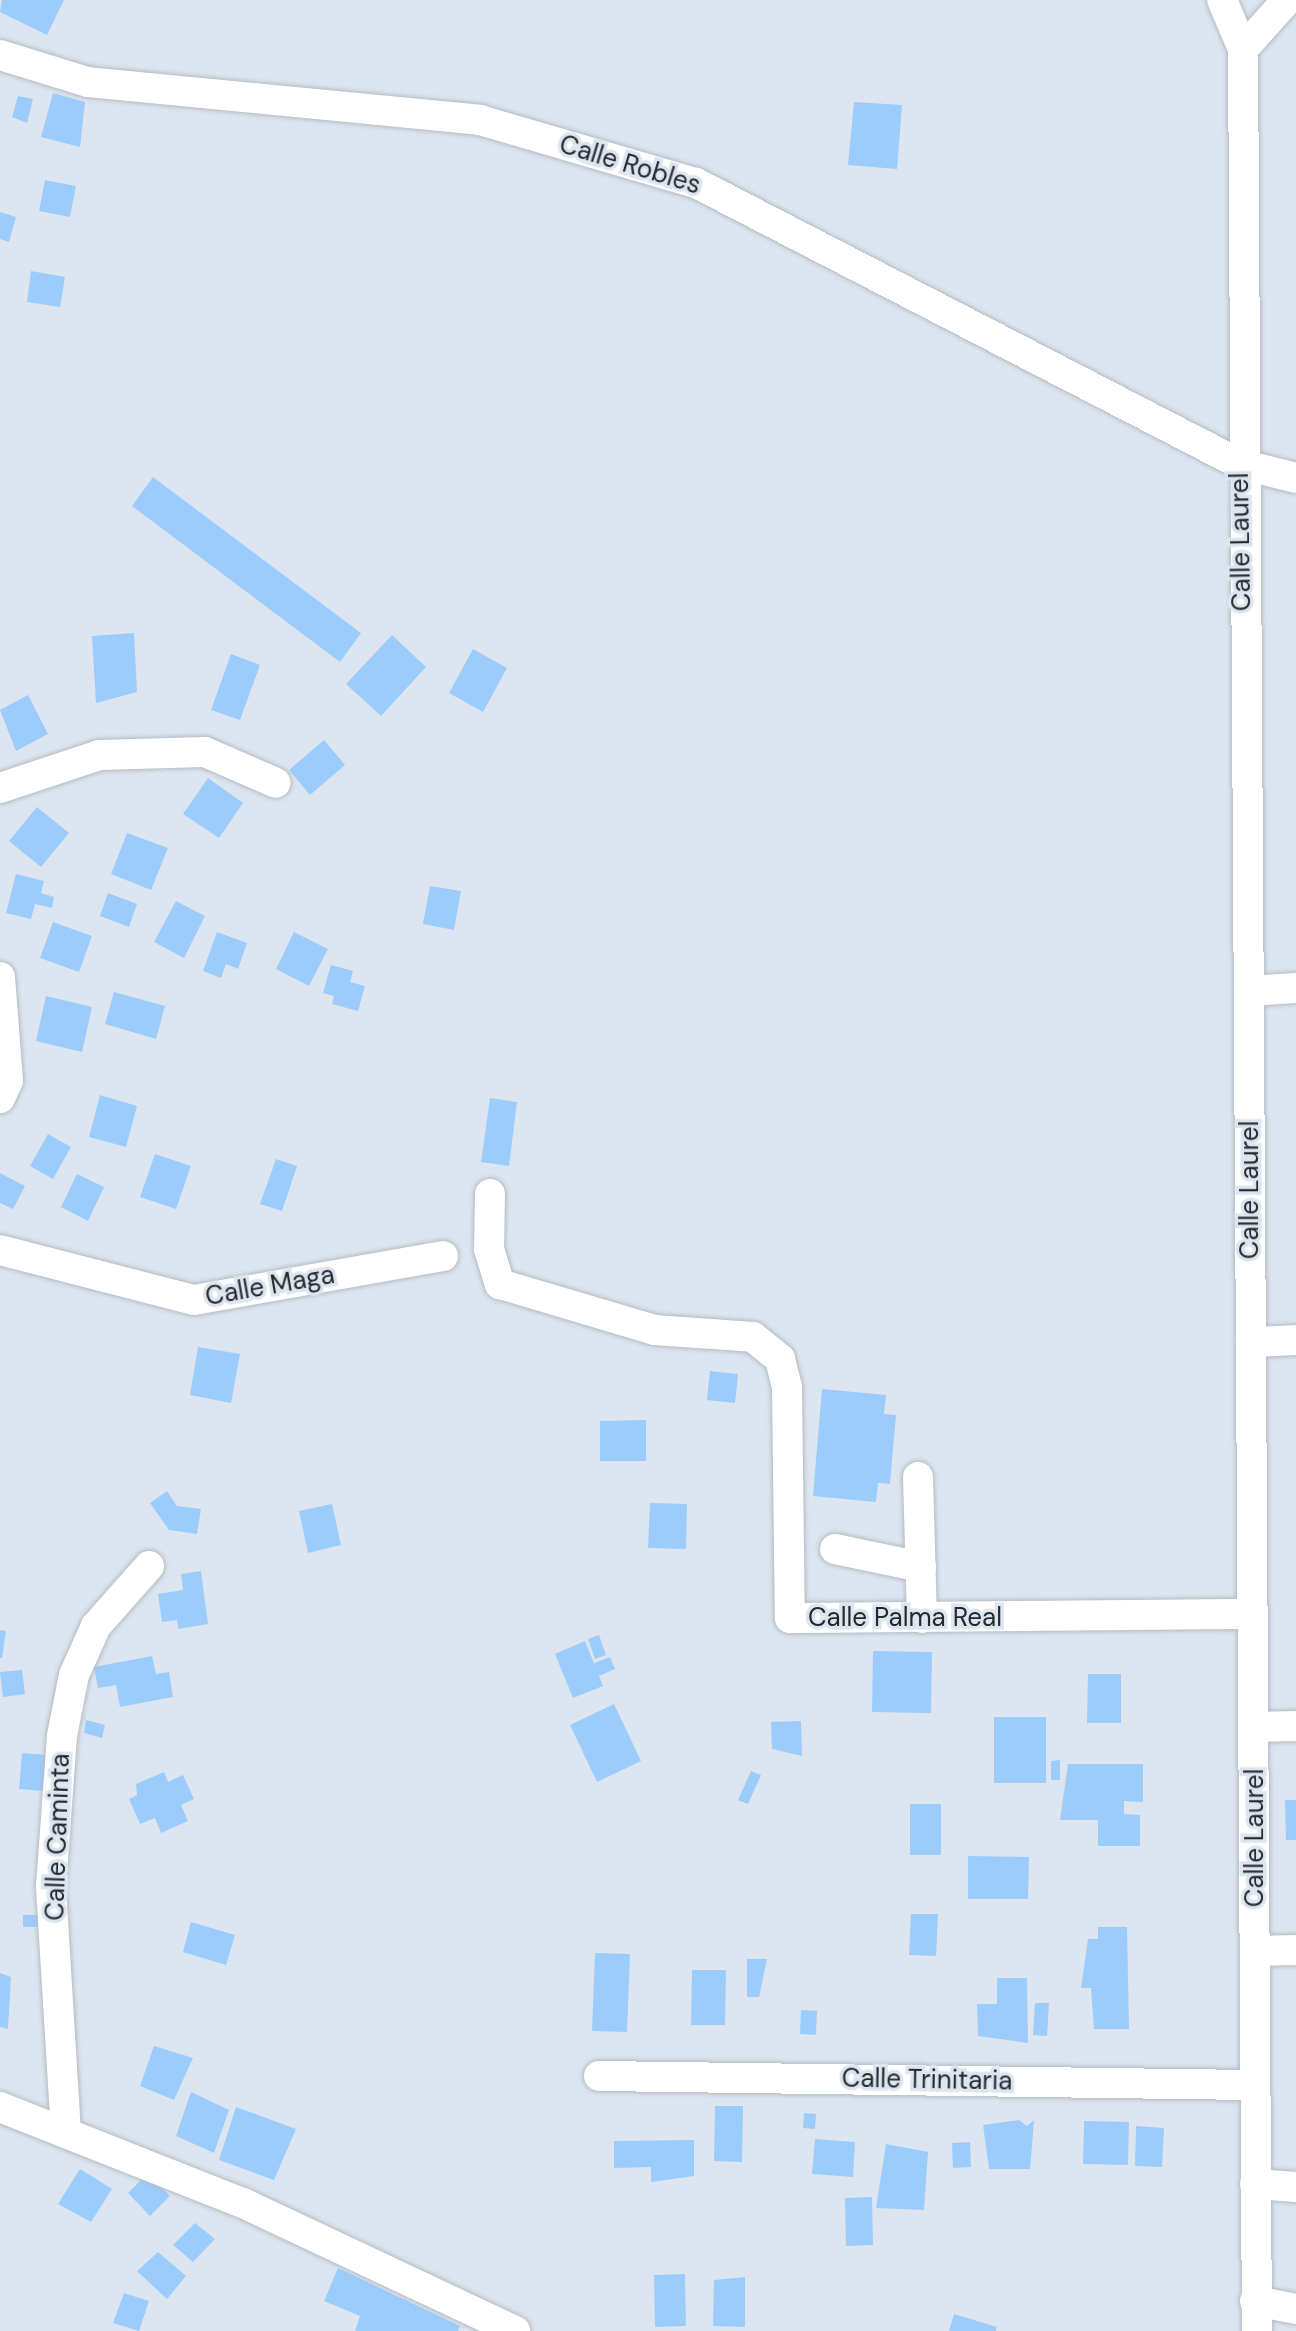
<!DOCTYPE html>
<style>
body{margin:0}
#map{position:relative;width:1296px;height:2331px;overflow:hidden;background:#dde6f0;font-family:"DM Sans",sans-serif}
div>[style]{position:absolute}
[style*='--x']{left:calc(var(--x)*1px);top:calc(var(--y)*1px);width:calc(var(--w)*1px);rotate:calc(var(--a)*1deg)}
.building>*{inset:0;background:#9cccfc}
.roads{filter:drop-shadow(0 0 2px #b3bbc4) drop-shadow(0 0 2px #b3bbc4)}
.minor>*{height:30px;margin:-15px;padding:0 15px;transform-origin:15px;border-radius:15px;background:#fff}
span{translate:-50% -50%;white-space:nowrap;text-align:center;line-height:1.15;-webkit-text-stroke:7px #dde6f0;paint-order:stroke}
.street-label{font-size:26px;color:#25292c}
</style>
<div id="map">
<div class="building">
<i style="clip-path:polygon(2px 0,64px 0,47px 35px,0 12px)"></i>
<i style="clip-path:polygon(53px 93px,85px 102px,80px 147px,41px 137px)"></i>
<i style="clip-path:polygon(18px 96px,33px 99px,27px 123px,12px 117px)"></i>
<i style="clip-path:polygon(854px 102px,902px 105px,897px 169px,848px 165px)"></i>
<i style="clip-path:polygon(45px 180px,76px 186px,70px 217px,39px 211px)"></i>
<i style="clip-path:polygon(0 212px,16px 217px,9px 242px,0 239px)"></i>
<i style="clip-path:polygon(31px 271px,65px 277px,60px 307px,27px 302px)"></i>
<i style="clip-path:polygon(153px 477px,361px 633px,340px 662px,132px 506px)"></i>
<i style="clip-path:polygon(134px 633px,137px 692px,96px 703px,92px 636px)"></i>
<i style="clip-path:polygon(392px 635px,426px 667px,381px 716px,346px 684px)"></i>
<i style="clip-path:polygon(473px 649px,507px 668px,483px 712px,449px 693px)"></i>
<i style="clip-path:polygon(231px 654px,260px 665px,240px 720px,211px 710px)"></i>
<i style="clip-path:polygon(28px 695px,48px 734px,16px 751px,0 710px)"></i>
<i style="clip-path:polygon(324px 740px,345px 765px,310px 795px,289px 770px)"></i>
<i style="clip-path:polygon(208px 778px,243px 803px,219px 838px,183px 814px)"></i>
<i style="clip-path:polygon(37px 807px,69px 833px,41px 867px,9px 841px)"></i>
<i style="clip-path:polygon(127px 833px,168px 848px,151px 890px,111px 874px)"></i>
<i style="clip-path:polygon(16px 874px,44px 881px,41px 893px,54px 897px,52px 908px,35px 904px,31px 919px,6px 913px)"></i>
<i style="clip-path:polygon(430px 886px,461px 891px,454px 930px,423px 924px)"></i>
<i style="clip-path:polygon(108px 893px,137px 904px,129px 927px,100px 916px)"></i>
<i style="clip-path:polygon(176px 901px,205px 916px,184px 958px,154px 942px)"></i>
<i style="clip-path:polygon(53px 922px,92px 936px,79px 972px,40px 958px)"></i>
<i style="clip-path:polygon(217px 932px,247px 943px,238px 969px,226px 964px,221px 978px,203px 971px)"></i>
<i style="clip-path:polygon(294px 932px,328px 949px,309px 986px,276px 969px)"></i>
<i style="clip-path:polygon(331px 965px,353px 971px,350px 982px,365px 986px,358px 1011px,332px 1004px,334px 996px,323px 993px)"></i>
<i style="clip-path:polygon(114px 992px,165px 1006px,156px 1039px,105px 1024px)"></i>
<i style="clip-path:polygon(46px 996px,92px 1007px,82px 1052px,36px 1041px)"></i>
<i style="clip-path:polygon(100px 1095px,137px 1106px,126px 1147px,89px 1137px)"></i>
<i style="clip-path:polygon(490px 1098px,517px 1102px,509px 1166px,481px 1162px)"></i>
<i style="clip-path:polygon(48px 1134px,71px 1147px,53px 1179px,30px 1166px)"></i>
<i style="clip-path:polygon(155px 1154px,191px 1166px,176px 1209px,140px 1197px)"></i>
<i style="clip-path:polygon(276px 1159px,297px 1166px,282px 1211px,260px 1204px)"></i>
<i style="clip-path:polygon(0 1173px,25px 1186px,13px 1209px,0 1203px)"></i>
<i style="clip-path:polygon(77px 1174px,104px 1187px,88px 1221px,61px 1207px)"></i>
<i style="clip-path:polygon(198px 1347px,240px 1354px,231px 1403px,190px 1395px)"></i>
<i style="clip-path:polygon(710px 1371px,738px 1374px,735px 1403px,707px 1400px)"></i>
<i style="clip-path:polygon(822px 1389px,886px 1395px,884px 1414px,896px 1415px,890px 1484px,878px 1483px,876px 1502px,813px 1496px)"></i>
<i style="clip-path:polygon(646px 1420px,646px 1461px,600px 1461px,600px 1421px)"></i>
<i style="clip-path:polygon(167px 1491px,177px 1506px,201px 1509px,197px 1534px,169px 1530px,150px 1503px)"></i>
<i style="clip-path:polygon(650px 1503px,687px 1504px,686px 1549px,648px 1548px)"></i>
<i style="clip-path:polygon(332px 1504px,341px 1545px,308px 1553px,299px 1511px)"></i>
<i style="clip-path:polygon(201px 1571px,208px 1624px,178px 1629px,177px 1620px,162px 1622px,158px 1594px,183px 1590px,181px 1574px)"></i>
<i style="clip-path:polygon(0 1630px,6px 1631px,2px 1658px,0 1658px)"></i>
<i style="clip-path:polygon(599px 1635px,606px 1655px,595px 1659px,588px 1639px)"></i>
<i style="clip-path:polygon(585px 1641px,594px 1663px,610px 1657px,615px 1669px,599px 1676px,603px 1686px,573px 1698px,555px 1654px)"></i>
<i style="clip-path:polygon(873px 1651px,932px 1652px,931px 1713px,872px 1712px)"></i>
<i style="clip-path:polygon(152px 1656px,156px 1674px,169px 1672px,173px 1697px,120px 1707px,116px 1685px,98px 1688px,94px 1667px)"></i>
<i style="clip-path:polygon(22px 1670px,25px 1694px,3px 1697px,0 1672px)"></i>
<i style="clip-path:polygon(1088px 1674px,1121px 1674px,1121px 1723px,1087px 1723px)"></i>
<i style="clip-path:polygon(614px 1704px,641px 1761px,597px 1782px,570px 1725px)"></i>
<i style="clip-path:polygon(994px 1717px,1046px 1717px,1046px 1783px,994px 1783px)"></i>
<i style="clip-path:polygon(86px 1720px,105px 1725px,102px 1738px,84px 1733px)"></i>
<i style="clip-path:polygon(801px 1721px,802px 1756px,772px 1749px,771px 1722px)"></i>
<i style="clip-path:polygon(22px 1753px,47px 1755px,44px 1791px,19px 1789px)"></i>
<i style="clip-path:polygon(1060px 1760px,1060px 1780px,1051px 1780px,1051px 1761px)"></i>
<i style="clip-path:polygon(1068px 1764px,1143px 1764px,1143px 1802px,1124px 1801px,1124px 1814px,1140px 1815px,1140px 1846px,1098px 1846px,1098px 1820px,1060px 1820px)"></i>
<i style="clip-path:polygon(751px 1771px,761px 1775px,748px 1804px,738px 1800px)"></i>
<i style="clip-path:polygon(164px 1772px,168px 1782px,183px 1775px,194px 1799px,181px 1805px,188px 1821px,161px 1833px,155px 1818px,140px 1824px,129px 1799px,137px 1795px,136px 1784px)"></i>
<i style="clip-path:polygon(1285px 1800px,1296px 1800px,1296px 1840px,1286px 1840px)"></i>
<i style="clip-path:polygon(910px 1804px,941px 1804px,941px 1855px,910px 1855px)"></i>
<i style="clip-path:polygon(968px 1856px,1029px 1857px,1028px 1899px,968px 1899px)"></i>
<i style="clip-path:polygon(911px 1914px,938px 1914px,936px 1956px,909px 1955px)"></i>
<i style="clip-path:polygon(23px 1915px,40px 1915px,40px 1927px,23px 1927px)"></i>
<i style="clip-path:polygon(191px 1922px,235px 1935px,226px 1965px,183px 1952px)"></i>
<i style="clip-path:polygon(1098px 1927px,1127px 1927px,1129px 2029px,1094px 2029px,1091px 1988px,1081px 1988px,1088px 1939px,1098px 1939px)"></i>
<i style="clip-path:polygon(595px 1953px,630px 1954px,627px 2032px,592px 2031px)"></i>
<i style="clip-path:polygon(747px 1959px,767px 1959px,759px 1997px,747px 1997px)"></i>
<i style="clip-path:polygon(692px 1970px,726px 1970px,725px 2025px,691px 2025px)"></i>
<i style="clip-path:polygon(0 1973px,11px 1977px,8px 2029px,0 2027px)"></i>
<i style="clip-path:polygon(997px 1978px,1027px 1978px,1028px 2043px,978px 2036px,977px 2004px,997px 2004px)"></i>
<i style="clip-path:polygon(1035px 2003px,1049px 2003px,1047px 2036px,1033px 2035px)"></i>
<i style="clip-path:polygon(801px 2010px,817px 2011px,816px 2035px,800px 2034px)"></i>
<i style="clip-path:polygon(154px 2046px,193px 2058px,174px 2100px,140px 2086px)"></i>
<i style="clip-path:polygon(191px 2092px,229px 2110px,214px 2153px,176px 2136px)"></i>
<i style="clip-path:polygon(715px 2106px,743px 2106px,742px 2162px,714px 2161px)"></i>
<i style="clip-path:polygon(236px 2107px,296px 2129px,274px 2180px,219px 2160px)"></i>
<i style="clip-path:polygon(804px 2113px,816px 2114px,815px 2129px,803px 2128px)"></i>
<i style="clip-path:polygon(1019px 2120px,1027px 2126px,1034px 2120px,1030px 2169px,989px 2169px,983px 2125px)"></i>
<i style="clip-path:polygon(1084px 2121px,1129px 2122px,1128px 2165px,1083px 2164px)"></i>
<i style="clip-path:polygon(1136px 2126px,1164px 2128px,1162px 2167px,1135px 2166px)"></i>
<i style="clip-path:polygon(815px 2139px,855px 2142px,853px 2177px,812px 2174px)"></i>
<i style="clip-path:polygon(694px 2140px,694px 2176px,651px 2182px,651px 2167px,614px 2168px,614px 2141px)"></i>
<i style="clip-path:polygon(970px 2142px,971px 2167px,953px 2168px,952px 2143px)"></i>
<i style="clip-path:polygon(886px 2144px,928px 2152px,924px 2210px,876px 2208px)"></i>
<i style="clip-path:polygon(80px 2169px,112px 2189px,91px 2222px,58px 2204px)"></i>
<i style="clip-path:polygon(148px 2173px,170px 2196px,150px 2216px,128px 2193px)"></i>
<i style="clip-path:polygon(872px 2197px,873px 2245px,846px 2246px,845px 2198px)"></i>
<i style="clip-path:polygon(195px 2223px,215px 2239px,193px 2262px,173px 2245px)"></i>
<i style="clip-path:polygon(158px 2252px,186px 2276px,167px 2299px,137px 2271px)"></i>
<i style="clip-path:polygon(338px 2268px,460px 2326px,458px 2331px,355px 2331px,360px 2316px,324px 2301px)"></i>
<i style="clip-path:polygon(685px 2274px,686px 2326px,655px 2327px,654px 2275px)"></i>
<i style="clip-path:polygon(745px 2277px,745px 2327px,713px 2326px,714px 2280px)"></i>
<i style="clip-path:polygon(124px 2293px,149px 2301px,139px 2331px,113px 2323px)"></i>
<i style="clip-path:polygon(954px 2314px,997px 2327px,996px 2331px,949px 2331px)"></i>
</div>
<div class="roads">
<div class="minor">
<i style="--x:1222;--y:0;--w:53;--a:66.8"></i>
<i style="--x:1243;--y:49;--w:2282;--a:89.65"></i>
<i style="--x:1243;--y:49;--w:66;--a:-48.1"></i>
<i style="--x:0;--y:55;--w:92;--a:17.1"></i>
<i style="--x:88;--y:82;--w:394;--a:5.5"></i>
<i style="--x:480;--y:120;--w:225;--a:16.3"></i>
<i style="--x:696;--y:183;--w:612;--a:27.32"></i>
<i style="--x:1240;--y:464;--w:58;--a:14"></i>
<i style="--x:0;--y:788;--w:104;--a:-18.4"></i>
<i style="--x:99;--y:755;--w:106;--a:-1.6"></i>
<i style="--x:205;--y:752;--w:77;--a:23.6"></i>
<i style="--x:0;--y:977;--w:104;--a:85.6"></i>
<i style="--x:8;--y:1081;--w:19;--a:115"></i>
<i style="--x:1249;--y:991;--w:47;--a:-3.7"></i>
<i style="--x:490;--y:1194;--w:55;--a:91"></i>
<i style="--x:489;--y:1249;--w:37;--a:73"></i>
<i style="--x:500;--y:1284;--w:161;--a:16.6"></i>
<i style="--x:654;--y:1330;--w:99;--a:4"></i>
<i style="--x:753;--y:1337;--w:35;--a:39"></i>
<i style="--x:780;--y:1359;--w:29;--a:76"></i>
<i style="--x:787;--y:1387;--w:231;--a:89.3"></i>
<i style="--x:790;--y:1618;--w:460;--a:-0.5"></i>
<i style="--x:0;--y:1250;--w:200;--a:14.5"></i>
<i style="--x:194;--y:1300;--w:253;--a:-10"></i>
<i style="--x:1251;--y:1342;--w:45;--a:-2.5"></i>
<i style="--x:918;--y:1477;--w:141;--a:88.4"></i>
<i style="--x:835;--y:1549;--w:88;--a:11.8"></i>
<i style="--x:1255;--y:1727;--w:41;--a:-1.4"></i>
<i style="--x:1255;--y:1951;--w:41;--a:-1.4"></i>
<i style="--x:599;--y:2076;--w:656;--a:0.79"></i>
<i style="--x:0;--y:2107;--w:261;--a:21.6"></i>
<i style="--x:243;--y:2203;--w:301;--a:25.2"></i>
<i style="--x:66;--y:2133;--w:247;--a:-93.5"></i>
<i style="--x:51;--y:1886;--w:150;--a:-85.8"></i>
<i style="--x:62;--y:1736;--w:62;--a:-78.9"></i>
<i style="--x:74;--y:1675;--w:54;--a:-65.8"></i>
<i style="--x:96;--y:1626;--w:80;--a:-48.5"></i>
<i style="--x:1255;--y:2184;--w:41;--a:4.2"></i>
<i style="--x:1255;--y:2301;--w:42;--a:11"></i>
</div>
</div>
<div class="street-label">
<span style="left:630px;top:165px;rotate:17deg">Calle Robles</span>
<span style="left:1241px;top:542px;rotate:-91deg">Calle Laurel</span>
<span style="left:1250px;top:1190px;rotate:-90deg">Calle Laurel</span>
<span style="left:270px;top:1286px;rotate:-10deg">Calle Maga</span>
<span style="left:905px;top:1618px">Calle Palma Real</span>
<span style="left:58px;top:1837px;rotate:-88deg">Calle Caminta</span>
<span style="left:1255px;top:1838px;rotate:-90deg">Calle Laurel</span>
<span style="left:927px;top:2080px;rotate:1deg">Calle Trinitaria</span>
</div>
</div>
